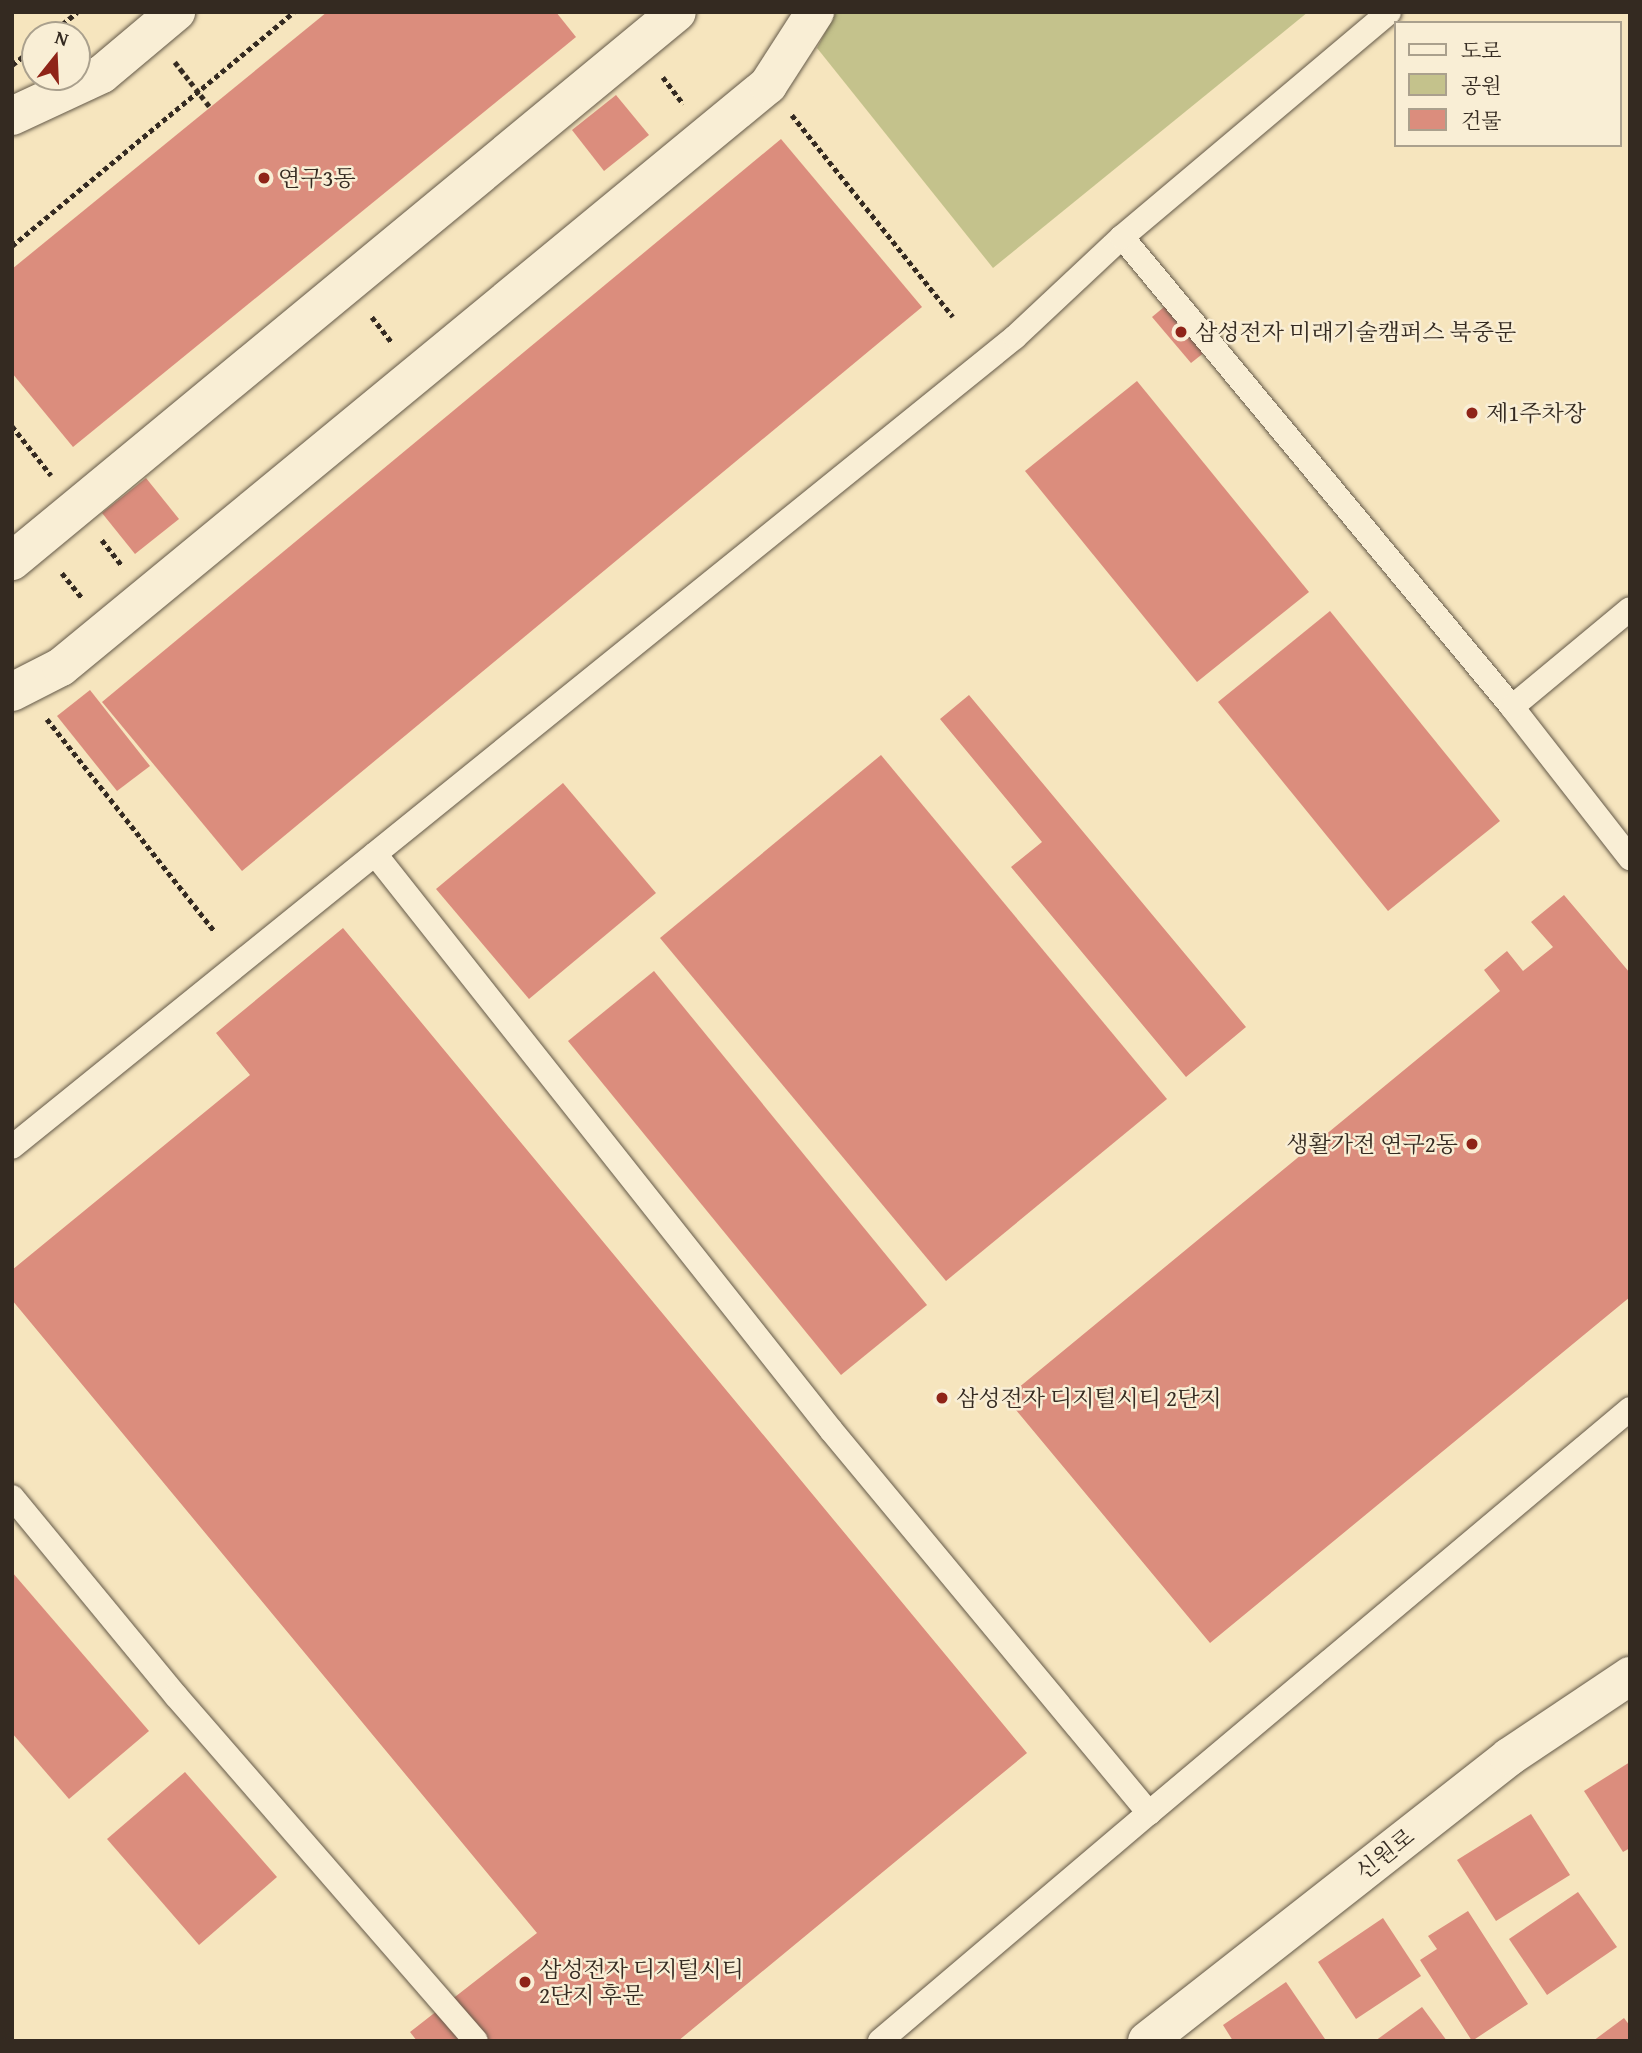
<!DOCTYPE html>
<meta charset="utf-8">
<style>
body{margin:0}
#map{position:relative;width:1642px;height:2053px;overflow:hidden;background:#f6e5be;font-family:"Gentium Book Plus","Noto Serif KR",serif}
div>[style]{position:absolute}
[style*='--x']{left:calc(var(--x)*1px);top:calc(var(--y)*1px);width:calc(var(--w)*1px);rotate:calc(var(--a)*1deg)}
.green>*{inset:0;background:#c4c28c}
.building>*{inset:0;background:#db8d7d}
.path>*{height:4.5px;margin-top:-2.25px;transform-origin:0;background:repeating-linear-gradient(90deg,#342a21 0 5px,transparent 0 8.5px)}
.roads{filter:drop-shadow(0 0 2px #645948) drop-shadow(0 0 2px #645948)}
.lane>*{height:24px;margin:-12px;padding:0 12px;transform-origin:12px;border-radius:12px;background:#f9eed5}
.street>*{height:38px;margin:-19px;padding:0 19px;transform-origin:19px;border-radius:19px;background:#f9eed5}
.path-bridge>*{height:4.5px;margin-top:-2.25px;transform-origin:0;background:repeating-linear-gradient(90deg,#342a21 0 5px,transparent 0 8.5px)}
.dots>*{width:19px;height:19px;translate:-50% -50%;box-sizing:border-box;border:4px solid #f9eed5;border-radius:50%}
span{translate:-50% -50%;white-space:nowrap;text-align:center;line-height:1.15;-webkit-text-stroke:5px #f9eed5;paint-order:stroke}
.poi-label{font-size:23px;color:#342a21}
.left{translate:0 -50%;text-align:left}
.right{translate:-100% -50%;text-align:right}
.street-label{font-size:23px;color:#342a21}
.frame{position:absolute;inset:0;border:14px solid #342a21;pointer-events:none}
.legend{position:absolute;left:1394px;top:21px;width:228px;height:126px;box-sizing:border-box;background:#f9eed5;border:2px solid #aaa08d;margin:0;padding:9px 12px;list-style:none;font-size:21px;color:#342a21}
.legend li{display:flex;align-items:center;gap:14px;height:35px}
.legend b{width:35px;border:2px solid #aaa08d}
.north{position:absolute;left:21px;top:21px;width:70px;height:70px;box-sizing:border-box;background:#f9eed5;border:2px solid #aaa08d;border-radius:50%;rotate:18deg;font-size:19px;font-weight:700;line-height:28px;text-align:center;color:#342a21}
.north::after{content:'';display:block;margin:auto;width:24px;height:32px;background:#8f2418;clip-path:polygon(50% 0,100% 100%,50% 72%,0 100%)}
</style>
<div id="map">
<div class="green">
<i style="clip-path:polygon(836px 12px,1308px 12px,993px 268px,817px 48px)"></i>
</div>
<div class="building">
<i style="clip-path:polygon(327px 12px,556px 12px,576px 37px,73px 447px,12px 373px,12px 269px)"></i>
<i style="clip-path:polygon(616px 95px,649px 135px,604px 171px,572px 130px)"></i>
<i style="clip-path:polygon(781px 139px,922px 307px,242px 871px,102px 702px)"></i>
<i style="clip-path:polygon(1170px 302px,1210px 348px,1191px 363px,1152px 317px)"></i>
<i style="clip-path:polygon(1137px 381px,1309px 592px,1197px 682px,1025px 471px)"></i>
<i style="clip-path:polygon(146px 478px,179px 519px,135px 554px,102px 513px)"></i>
<i style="clip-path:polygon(1330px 611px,1500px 821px,1388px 911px,1218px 702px)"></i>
<i style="clip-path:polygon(90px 690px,150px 766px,117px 791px,57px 716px)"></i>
<i style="clip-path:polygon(969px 695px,1246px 1027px,1186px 1077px,1011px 867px,1042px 842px,940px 719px)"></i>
<i style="clip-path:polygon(881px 755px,1167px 1099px,946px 1281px,660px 938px)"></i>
<i style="clip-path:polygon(563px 783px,656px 893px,529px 999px,436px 889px)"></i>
<i style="clip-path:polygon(1564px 895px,1630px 973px,1630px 1297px,1210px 1643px,1006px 1398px,1500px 991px,1484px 970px,1507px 951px,1523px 971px,1553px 947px,1531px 922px)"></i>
<i style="clip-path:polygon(343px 928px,1027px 1753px,678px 2041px,417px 2041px,410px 2032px,537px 1933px,12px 1300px,12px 1270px,250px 1075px,216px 1033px)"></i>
<i style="clip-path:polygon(654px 971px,927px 1305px,841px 1375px,568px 1041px)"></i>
<i style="clip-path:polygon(12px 1572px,149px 1731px,69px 1799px,12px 1733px)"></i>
<i style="clip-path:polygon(1630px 1762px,1630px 1848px,1623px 1852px,1584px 1791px)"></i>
<i style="clip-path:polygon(185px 1772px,277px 1877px,199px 1945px,107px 1839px)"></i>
<i style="clip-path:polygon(1531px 1814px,1570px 1875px,1496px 1921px,1457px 1860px)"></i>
<i style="clip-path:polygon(1578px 1892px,1617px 1947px,1547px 1995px,1509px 1939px)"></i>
<i style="clip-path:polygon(1468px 1911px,1528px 2004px,1472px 2041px,1420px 1960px,1437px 1949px,1428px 1936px)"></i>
<i style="clip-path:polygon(1383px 1918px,1421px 1976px,1356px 2019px,1318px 1962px)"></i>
<i style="clip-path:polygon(1286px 1982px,1325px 2039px,1233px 2041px,1223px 2025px)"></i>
<i style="clip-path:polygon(1422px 2007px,1447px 2041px,1375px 2041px)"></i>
<i style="clip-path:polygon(1624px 2018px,1630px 2026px,1630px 2041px,1593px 2041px)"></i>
</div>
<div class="path">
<i style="--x:49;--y:35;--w:36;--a:-39"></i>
<i style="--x:12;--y:65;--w:29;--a:-38"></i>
<i style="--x:663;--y:77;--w:34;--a:53"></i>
<i style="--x:792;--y:115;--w:258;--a:51.4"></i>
<i style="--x:12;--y:246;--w:366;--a:-39.7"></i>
<i style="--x:372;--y:317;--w:33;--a:52"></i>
<i style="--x:12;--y:426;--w:63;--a:51.5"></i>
<i style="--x:102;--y:540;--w:33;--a:52"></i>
<i style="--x:62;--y:573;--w:33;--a:51"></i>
<i style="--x:47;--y:719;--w:271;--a:51.7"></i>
</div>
<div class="roads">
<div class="lane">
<i style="--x:1122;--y:237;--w:611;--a:50.31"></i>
<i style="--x:1512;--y:707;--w:192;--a:52"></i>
<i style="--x:1512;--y:707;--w:153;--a:-39.7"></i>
<i style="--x:375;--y:854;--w:735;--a:51.63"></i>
<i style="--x:831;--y:1430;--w:498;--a:50.3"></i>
<i style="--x:1149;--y:1813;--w:628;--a:-40.03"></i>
<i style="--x:12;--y:1147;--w:1289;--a:-38.92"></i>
<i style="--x:1015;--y:337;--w:146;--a:-43.1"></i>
<i style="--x:1122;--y:237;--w:349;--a:-40.1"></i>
<i style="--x:12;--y:1497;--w:258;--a:50.5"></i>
<i style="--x:176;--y:1696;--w:457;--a:49"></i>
<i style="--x:880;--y:2041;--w:353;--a:-40.3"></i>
</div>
<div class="street">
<i style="--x:12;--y:116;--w:99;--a:-25"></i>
<i style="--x:102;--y:74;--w:97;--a:-40"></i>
<i style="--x:12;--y:561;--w:862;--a:-39.54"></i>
<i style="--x:12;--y:692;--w:55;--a:-27"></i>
<i style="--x:61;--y:667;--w:916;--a:-39.46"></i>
<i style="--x:768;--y:85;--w:87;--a:-57.2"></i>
<i style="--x:1147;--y:2041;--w:460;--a:-38.1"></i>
<i style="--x:1509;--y:1757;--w:146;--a:-33.8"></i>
</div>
</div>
<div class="path-bridge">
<i style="--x:175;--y:62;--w:57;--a:52.1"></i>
</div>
<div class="dots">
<i style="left:264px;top:178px;background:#8f2418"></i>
<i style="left:1181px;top:332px;background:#8f2418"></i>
<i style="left:1472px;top:413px;background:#8f2418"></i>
<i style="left:1472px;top:1144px;background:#8f2418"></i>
<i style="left:942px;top:1398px;background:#8f2418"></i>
<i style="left:525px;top:1982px;background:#8f2418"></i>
</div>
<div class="poi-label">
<span class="left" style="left:278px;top:178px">연구3동</span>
<span class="left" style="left:1195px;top:332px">삼성전자 미래기술캠퍼스 북중문</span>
<span class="left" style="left:1486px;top:413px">제1주차장</span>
<span class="right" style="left:1458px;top:1144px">생활가전 연구2동</span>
<span class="left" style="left:956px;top:1398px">삼성전자 디지털시티 2단지</span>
<span class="left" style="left:539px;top:1982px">삼성전자 디지털시티<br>2단지 후문</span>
</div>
<div class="street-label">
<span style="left:1385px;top:1854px;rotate:-38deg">신원로</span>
</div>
<div class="frame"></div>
<ul class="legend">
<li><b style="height:9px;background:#f9eed5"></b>도로</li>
<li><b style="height:19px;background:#c4c28c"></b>공원</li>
<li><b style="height:19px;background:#db8d7d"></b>건물</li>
</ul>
<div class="north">N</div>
</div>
